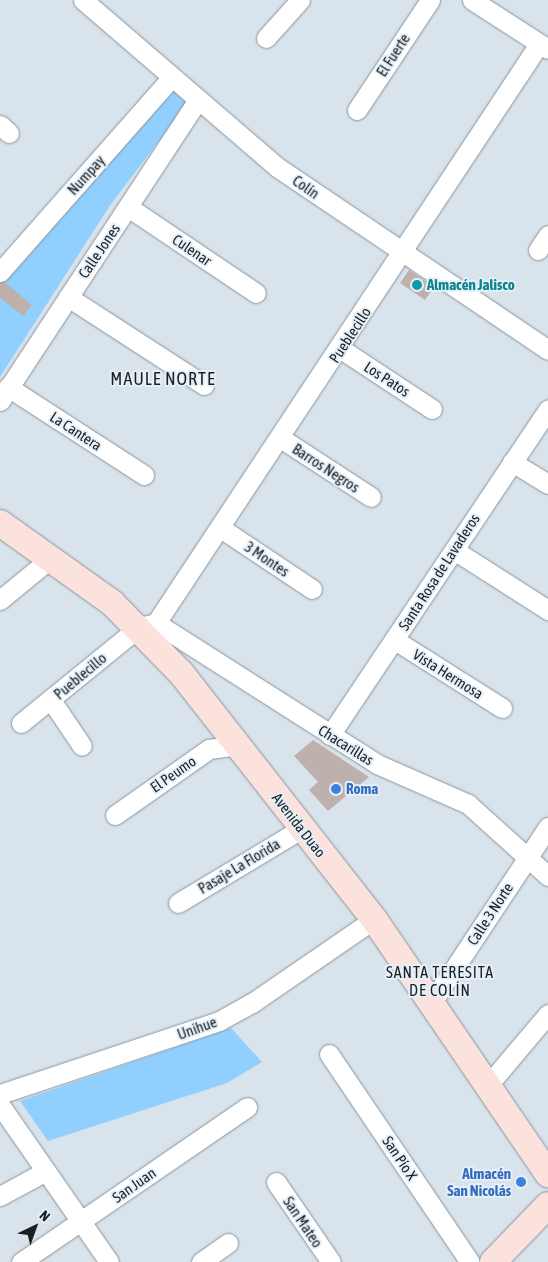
<!DOCTYPE html>
<meta charset="utf-8">
<style>
body{margin:0}
#map{position:relative;width:548px;height:1262px;overflow:hidden;background:#d8e3eb;font-family:"Asap Condensed",sans-serif}
div>[style]{position:absolute}
[style*='--x']{left:calc(var(--x)*1px);top:calc(var(--y)*1px);width:calc(var(--w)*1px);rotate:calc(var(--a)*1deg)}
.green>*{inset:0;background:#91cffe}
.building>*{inset:0;background:#bdb0ad}
.roads{filter:drop-shadow(0 0 1px #8c959d) drop-shadow(0 0 1px #8c959d)}
.street>*{height:19px;margin:-9.5px;padding:0 9.5px;transform-origin:9.5px;border-radius:9.5px;background:#fff}
.secondary>*{height:26px;margin:-13px;padding:0 13px;transform-origin:13px;border-radius:13px;background:#fce2dd}
.dots>*{width:14px;height:14px;translate:-50% -50%;box-sizing:border-box;border:2px solid #e5f0f8;border-radius:50%}
span{translate:-50% -50%;white-space:nowrap;text-align:center;line-height:1.15;-webkit-text-stroke:4px #e5f0f8;paint-order:stroke}
.street-label{font-size:15px;color:#1c2023}
.culture-label{font-size:15px;color:#0d838f;font-weight:700}
.left{translate:0 -50%;text-align:left}
.shop-label{font-size:15px;color:#366cbe;font-weight:700}
.right{translate:-100% -50%;text-align:right}
.neighbourhood-label{font-size:16px;color:#1c2023;letter-spacing:1px}
.quarter-label{font-size:18px;color:#1c2023;letter-spacing:1px}
.north{position:absolute;left:10px;top:1202px;width:50px;height:50px;-webkit-text-stroke:4px #e5f0f8;paint-order:stroke;rotate:42deg;font-size:14px;font-weight:700;line-height:20px;text-align:center;color:#1c2023}
.north::after{content:'';display:block;margin:auto;width:18px;height:22px;background:#1c2023;clip-path:polygon(50% 0,100% 100%,50% 72%,0 100%)}
</style>
<div id="map">
<div class="green">
<i style="clip-path:polygon(171px 88px,187px 104px,111px 204px,0 377px,0 279px)"></i>
<i style="clip-path:polygon(231px 1028px,262px 1062px,227px 1083px,48px 1141px,20px 1101px)"></i>
</div>
<div class="building">
<i style="clip-path:polygon(409px 270px,434px 287px,425px 300px,400px 283px)"></i>
<i style="clip-path:polygon(4px 282px,32px 305px,23px 316px,0 298px,0 283px)"></i>
<i style="clip-path:polygon(313px 740px,369px 777px,328px 811px,309px 790px,318px 782px,294px 756px)"></i>
</div>
<div class="roads">
<div class="street">
<i style="--x:83;--y:0;--w:256;--a:40.7"></i>
<i style="--x:277;--y:167;--w:327;--a:34"></i>
<i style="--x:472;--y:0;--w:90;--a:32.8"></i>
<i style="--x:266;--y:38;--w:51;--a:-48.2"></i>
<i style="--x:357;--y:110;--w:132;--a:-56.4"></i>
<i style="--x:0;--y:125;--w:12;--a:42"></i>
<i style="--x:128;--y:207;--w:154;--a:33.9"></i>
<i style="--x:538;--y:250;--w:18;--a:-56"></i>
<i style="--x:0;--y:272;--w:260;--a:-48.6"></i>
<i style="--x:68;--y:297;--w:162;--a:32.9"></i>
<i style="--x:341;--y:349;--w:109;--a:33.4"></i>
<i style="--x:8;--y:387;--w:162;--a:32.9"></i>
<i style="--x:0;--y:401;--w:359;--a:-56.7"></i>
<i style="--x:282;--y:439;--w:106;--a:33.1"></i>
<i style="--x:512;--y:462;--w:42;--a:31.4"></i>
<i style="--x:222;--y:529;--w:108;--a:33.7"></i>
<i style="--x:454;--y:550;--w:112;--a:32.6"></i>
<i style="--x:0;--y:600;--w:66;--a:-39.5"></i>
<i style="--x:156;--y:623;--w:694;--a:-56.52"></i>
<i style="--x:395;--y:640;--w:127;--a:32.4"></i>
<i style="--x:51;--y:700;--w:55;--a:56"></i>
<i style="--x:21;--y:723;--w:152;--a:-39.1"></i>
<i style="--x:139;--y:627;--w:17;--a:-13"></i>
<i style="--x:156;--y:623;--w:262;--a:32.5"></i>
<i style="--x:377;--y:764;--w:99;--a:23.7"></i>
<i style="--x:468;--y:804;--w:108;--a:42"></i>
<i style="--x:330;--y:735;--w:392;--a:-56.2"></i>
<i style="--x:115;--y:815;--w:115;--a:-35.1"></i>
<i style="--x:209;--y:749;--w:27;--a:-8"></i>
<i style="--x:178;--y:903;--w:144;--a:-31"></i>
<i style="--x:432;--y:1002;--w:210;--a:-56.5"></i>
<i style="--x:329;--y:1054;--w:251;--a:55.9"></i>
<i style="--x:488;--y:1085;--w:93;--a:-49.8"></i>
<i style="--x:0;--y:1094;--w:231;--a:-18.4"></i>
<i style="--x:219;--y:1021;--w:38;--a:-29"></i>
<i style="--x:252;--y:1003;--w:148;--a:-34.5"></i>
<i style="--x:0;--y:1105;--w:191;--a:55.2"></i>
<i style="--x:276;--y:1182;--w:97;--a:55.5"></i>
<i style="--x:0;--y:1196;--w:52;--a:-28.5"></i>
<i style="--x:21;--y:1262;--w:274;--a:-34.4"></i>
<i style="--x:201;--y:1262;--w:33;--a:-35"></i>
</div>
<div class="secondary">
<i style="--x:0;--y:523;--w:138;--a:35.5"></i>
<i style="--x:112;--y:603;--w:98;--a:45.4"></i>
<i style="--x:181;--y:673;--w:313;--a:51.9"></i>
<i style="--x:374;--y:919;--w:309;--a:55.7"></i>
<i style="--x:493;--y:1262;--w:79;--a:-46"></i>
</div>
</div>
<div class="dots">
<i style="left:417px;top:285px;background:#0f9aa8"></i>
<i style="left:336px;top:789px;background:#3f7fe0"></i>
<i style="left:521px;top:1182px;background:#3f7fe0"></i>
</div>
<div class="street-label">
<span style="left:393px;top:55px;rotate:-57deg">El Fuerte</span>
<span style="left:86px;top:175px;rotate:-48deg">Numpay</span>
<span style="left:306px;top:187px;rotate:35deg">Colín</span>
<span style="left:192px;top:250px;rotate:34deg">Culenar</span>
<span style="left:99px;top:251px;rotate:-56deg">Calle Jones</span>
<span style="left:350px;top:335px;rotate:-57deg">Pueblecillo</span>
<span style="left:387px;top:379px;rotate:33deg">Los Patos</span>
<span style="left:76px;top:431px;rotate:33deg">La Cantera</span>
<span style="left:326px;top:468px;rotate:33deg">Barros Negros</span>
<span style="left:267px;top:559px;rotate:34deg">3 Montes</span>
<span style="left:439px;top:572px;rotate:-57deg">Santa Rosa de Lavaderos</span>
<span style="left:448px;top:674px;rotate:32deg">Vista Hermosa</span>
<span style="left:80px;top:676px;rotate:-40deg">Pueblecillo</span>
<span style="left:346px;top:745px;rotate:32deg">Chacarillas</span>
<span style="left:173px;top:774px;rotate:-35deg">El Peumo</span>
<span style="left:299px;top:825px;rotate:52deg">Avenida Duao</span>
<span style="left:239px;top:866px;rotate:-31deg">Pasaje La Florida</span>
<span style="left:490px;top:914px;rotate:-57deg">Calle 3 Norte</span>
<span style="left:197px;top:1028px;rotate:-20deg">Unihue</span>
<span style="left:400px;top:1158px;rotate:56deg">San Pío X</span>
<span style="left:134px;top:1185px;rotate:-35deg">San Juan</span>
<span style="left:303px;top:1222px;rotate:56deg">San Mateo</span>
</div>
<div class="culture-label">
<span class="left" style="left:427px;top:285px">Almacén Jalisco</span>
</div>
<div class="shop-label">
<span class="left" style="left:346px;top:789px">Roma</span>
<span class="right" style="left:511px;top:1182px">Almacén<br>San Nicolás</span>
</div>
<div class="neighbourhood-label">
<span style="left:440px;top:981px">SANTA TERESITA<br>DE COLÍN</span>
</div>
<div class="quarter-label">
<span style="left:163px;top:379px">MAULE NORTE</span>
</div>
<div class="north">N</div>
</div>
